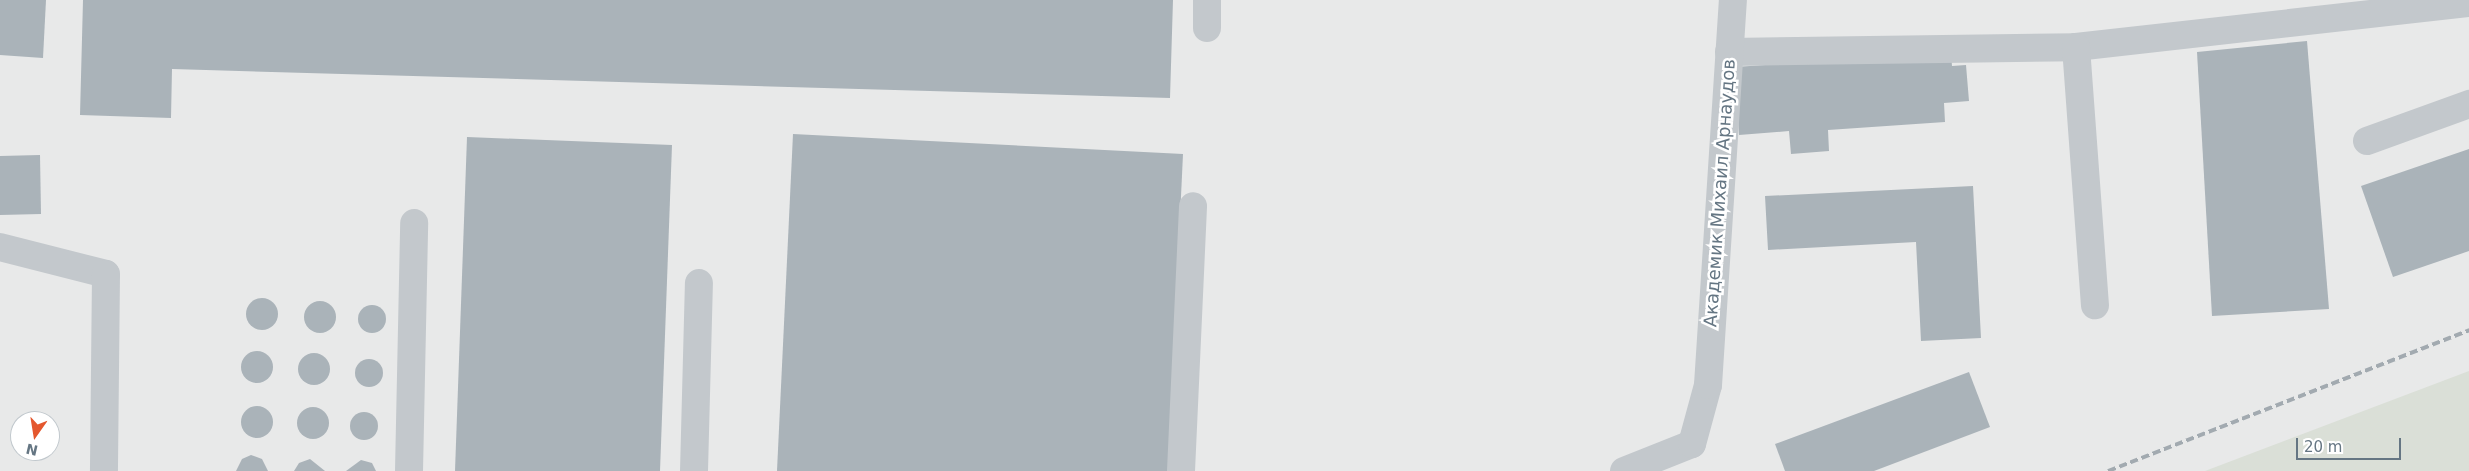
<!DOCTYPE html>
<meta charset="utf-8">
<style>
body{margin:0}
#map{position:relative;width:2469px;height:471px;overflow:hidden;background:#fafaf8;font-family:"DejaVu Sans",sans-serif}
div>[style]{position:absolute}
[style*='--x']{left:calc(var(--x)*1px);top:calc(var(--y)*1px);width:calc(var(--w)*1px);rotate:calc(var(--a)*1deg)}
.built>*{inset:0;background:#e8e9e9}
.green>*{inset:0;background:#dadfd7}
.building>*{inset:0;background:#aab3b9}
.round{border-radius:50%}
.minor>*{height:28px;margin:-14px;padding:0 14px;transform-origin:14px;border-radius:14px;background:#c3c8cc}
.rail>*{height:4px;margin-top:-2px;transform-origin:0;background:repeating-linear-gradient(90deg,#a2aab0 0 8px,transparent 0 12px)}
span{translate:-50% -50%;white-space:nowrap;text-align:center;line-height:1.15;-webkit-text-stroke:5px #fff;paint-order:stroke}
.street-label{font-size:18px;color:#657683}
.north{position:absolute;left:10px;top:411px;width:50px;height:50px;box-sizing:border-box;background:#fff;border:1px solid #c1c8cd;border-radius:50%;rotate:193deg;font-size:14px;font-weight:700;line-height:20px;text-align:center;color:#657683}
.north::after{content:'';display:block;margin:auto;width:18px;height:22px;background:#e4572e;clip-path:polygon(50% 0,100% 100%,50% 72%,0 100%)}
.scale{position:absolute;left:2296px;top:438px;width:105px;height:22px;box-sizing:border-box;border:2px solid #657683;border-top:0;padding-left:6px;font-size:15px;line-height:18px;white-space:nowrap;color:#657683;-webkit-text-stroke:4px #fff;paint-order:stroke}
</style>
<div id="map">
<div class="built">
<i style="clip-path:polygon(evenodd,0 0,2469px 0,2469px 471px,0 471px,0 0,20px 421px,50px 421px,50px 451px,20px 451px,20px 421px)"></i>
</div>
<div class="green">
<i style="clip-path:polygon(2469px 371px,2469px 471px,2205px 471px)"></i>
</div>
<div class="building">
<i style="clip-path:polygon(0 0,46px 0,43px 58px,0 55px)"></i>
<i style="clip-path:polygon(83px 0,1173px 0,1170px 98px,172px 69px,171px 118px,80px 115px)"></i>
<i style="clip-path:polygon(2307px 41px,2329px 309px,2212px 316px,2197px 52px)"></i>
<i style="clip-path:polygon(1951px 53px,1952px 66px,1966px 65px,1969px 101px,1944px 103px,1945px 122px,1828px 130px,1829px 151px,1791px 154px,1789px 131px,1739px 135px,1735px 67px)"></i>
<i style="clip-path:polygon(793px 134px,1183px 154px,1168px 471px,777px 471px)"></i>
<i style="clip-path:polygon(467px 137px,672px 145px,660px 471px,455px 471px)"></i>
<i style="clip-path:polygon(2469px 149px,2469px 251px,2393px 277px,2361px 186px)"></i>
<i style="clip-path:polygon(40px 155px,41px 214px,0 215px,0 156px)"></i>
<i style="clip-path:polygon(1973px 186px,1981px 338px,1921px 341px,1916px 242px,1768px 250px,1765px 196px)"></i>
<i class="round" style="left:246px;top:298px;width:32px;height:32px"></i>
<i class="round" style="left:304px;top:301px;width:32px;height:32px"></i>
<i class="round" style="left:358px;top:305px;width:28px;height:28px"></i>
<i class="round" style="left:241px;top:351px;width:32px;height:32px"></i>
<i class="round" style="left:298px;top:353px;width:32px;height:32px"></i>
<i class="round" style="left:355px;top:359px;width:28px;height:28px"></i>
<i style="clip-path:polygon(1969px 372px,1990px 427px,1874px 471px,1785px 471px,1775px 444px)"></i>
<i class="round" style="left:241px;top:406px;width:32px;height:32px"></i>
<i class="round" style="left:297px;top:407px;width:32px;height:32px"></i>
<i class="round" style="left:350px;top:412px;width:28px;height:28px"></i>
<i style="clip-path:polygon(251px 455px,262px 459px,268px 471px,236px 471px,242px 459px)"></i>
<i style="clip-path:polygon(310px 459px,325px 471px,294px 471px,299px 463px)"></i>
<i style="clip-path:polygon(361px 460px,372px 463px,376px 471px,346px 471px)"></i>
</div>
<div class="minor">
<i style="--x:1207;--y:28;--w:28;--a:-90"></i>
<i style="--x:2076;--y:47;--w:395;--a:-6.4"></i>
<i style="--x:1729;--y:52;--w:347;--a:-0.8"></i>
<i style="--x:2076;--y:47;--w:259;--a:85.8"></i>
<i style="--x:2367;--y:141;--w:109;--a:-19.9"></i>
<i style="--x:0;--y:247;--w:109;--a:14.3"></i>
<i style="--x:106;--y:274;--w:197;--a:90.6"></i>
<i style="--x:409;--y:471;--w:248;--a:-88.8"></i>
<i style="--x:694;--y:471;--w:188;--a:-88.5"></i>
<i style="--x:1181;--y:471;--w:265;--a:-87.4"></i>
<i style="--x:1624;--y:471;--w:73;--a:-21.7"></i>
<i style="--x:1692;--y:444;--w:61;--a:-74.8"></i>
<i style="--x:1708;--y:385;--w:386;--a:-86.3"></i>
</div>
<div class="rail">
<i style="--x:2108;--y:471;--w:388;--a:-21.3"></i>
</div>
<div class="street-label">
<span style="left:1720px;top:193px;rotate:-86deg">Академик Михаил Арнаудов</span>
</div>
<div class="north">N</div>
<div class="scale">20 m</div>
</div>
